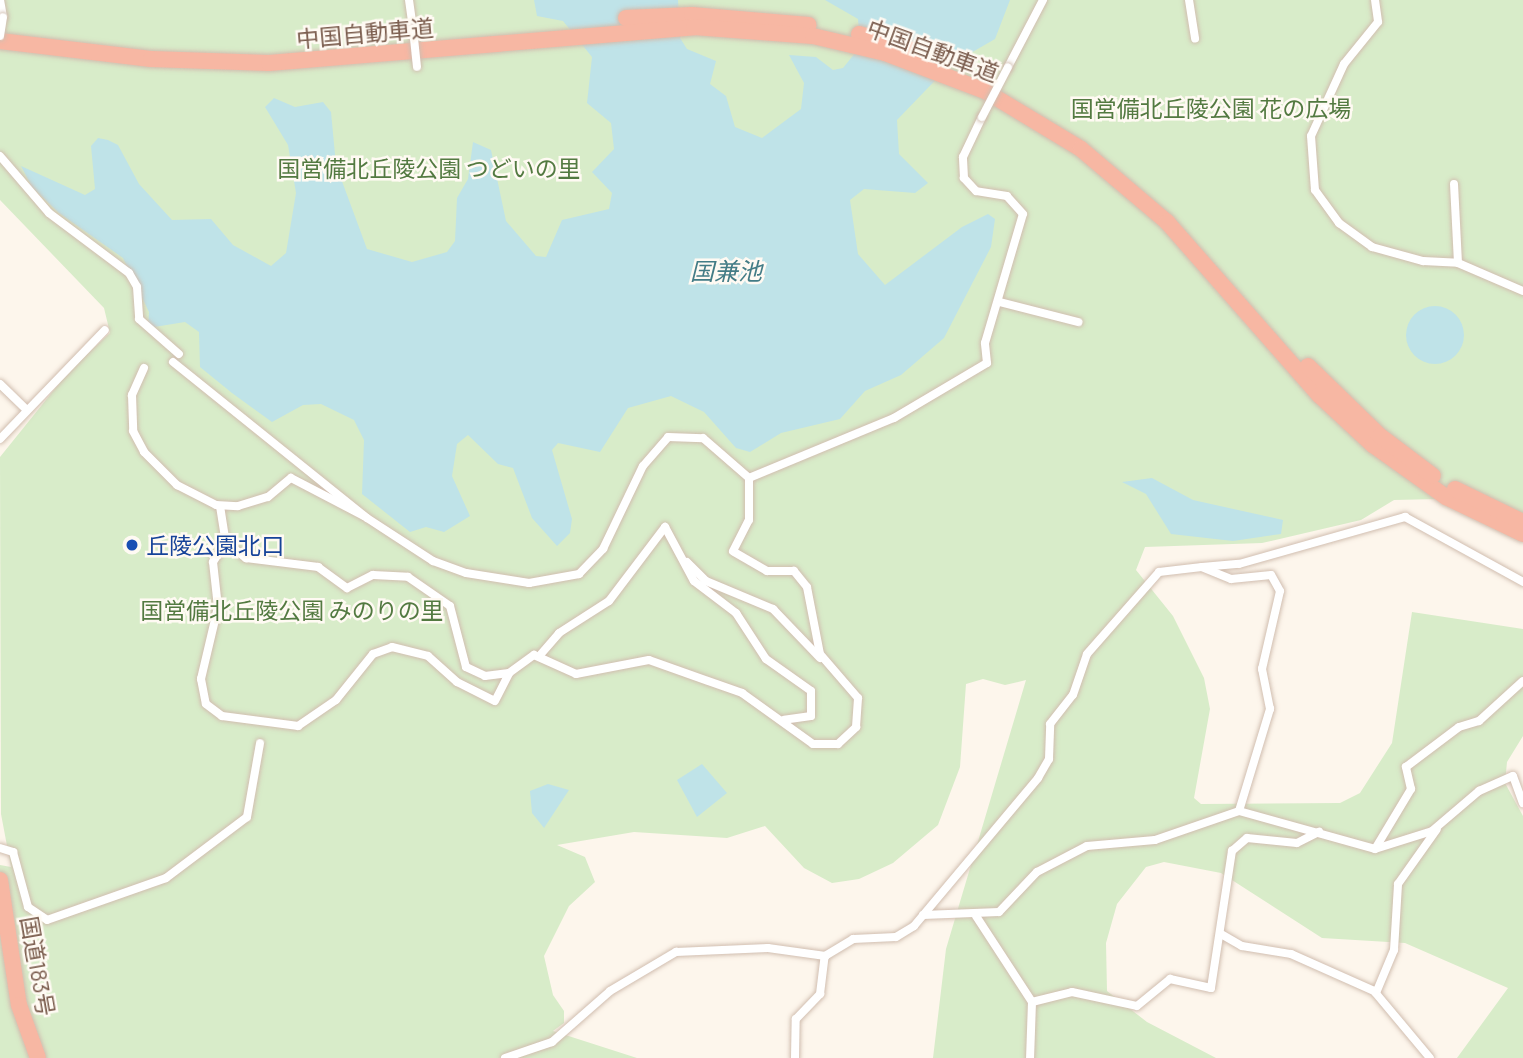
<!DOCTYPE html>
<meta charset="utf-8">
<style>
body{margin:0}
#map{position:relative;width:1523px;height:1058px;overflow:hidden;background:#fdf6ec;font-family:Barlow,"Noto Sans JP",sans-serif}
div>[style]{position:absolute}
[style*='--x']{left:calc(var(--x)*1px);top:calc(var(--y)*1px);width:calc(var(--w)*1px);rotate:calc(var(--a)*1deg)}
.green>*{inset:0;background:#d8ecc9}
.water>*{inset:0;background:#bfe3e8}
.round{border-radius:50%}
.roads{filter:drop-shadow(0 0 2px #d1beb0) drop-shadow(0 0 2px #d1beb0)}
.street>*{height:8px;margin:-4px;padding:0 4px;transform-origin:4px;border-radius:4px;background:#fff}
.highway>*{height:16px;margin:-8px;padding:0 8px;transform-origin:8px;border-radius:8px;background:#f7b7a3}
.bridges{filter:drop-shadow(0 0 2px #d1beb0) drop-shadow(0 0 2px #d1beb0)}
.street-bridge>*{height:8px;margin:-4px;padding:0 4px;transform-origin:4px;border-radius:4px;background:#fff}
.dots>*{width:19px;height:19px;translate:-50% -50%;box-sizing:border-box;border:4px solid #fffaf3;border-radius:50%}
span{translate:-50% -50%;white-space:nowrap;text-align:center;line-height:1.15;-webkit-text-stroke:5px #fffaf3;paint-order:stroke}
.street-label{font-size:23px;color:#7a5c4d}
.park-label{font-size:23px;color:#537a41}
.transit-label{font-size:23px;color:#164399}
.left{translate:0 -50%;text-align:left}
.water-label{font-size:24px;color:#437c86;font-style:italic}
</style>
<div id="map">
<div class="green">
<i style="clip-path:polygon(0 0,1523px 0,1523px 516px,1482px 498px,1394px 500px,1361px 520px,1262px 543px,1145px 547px,1136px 570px,1173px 616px,1204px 678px,1210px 709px,1194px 798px,1201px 804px,1340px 803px,1360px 793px,1392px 743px,1412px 612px,1523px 629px,1523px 736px,1507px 762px,1505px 783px,1523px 816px,1523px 1058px,1457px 1058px,1508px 988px,1405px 943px,1322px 938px,1221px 873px,1164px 862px,1146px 867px,1117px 904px,1106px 943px,1107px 991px,1147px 1022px,1216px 1058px,933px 1058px,946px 949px,1026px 680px,1005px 685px,983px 679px,966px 684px,960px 767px,938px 825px,893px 863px,859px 879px,832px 883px,804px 868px,765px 826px,727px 838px,634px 832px,557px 845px,585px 857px,595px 882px,569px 906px,544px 956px,553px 995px,564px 1011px,564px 1023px,553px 1031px,637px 1058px,0 1058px,0 865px,11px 867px,1px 814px,0 457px,70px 370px,110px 333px,104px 308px,0 200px)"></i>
</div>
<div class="water">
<i style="clip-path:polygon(534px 0,678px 0,680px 38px,687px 49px,716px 61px,710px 84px,726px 96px,735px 127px,762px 138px,801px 109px,804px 83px,789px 55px,816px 57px,833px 70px,843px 68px,860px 47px,858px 19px,825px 0,1010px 0,995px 39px,950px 65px,897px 120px,899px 154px,928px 183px,915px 193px,864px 189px,850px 200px,858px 254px,885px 285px,962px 227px,988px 214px,995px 219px,991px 247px,944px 338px,901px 375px,865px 391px,840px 419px,781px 433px,750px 452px,736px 448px,704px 412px,671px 396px,628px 408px,600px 452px,558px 443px,552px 450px,572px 519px,570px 533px,557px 546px,532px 518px,513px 468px,498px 464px,468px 435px,457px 444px,452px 476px,470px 516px,444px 532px,426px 527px,410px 532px,362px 494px,364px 440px,354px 420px,321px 404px,303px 405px,272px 422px,232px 393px,200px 367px,199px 332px,185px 322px,148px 328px,149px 312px,123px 258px,59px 213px,32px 187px,21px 166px,85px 195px,95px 189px,91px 146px,98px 138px,108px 140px,118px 145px,139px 184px,172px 220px,211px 219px,233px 245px,271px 266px,286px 253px,296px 193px,288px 145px,265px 107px,274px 98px,295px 107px,323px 102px,331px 112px,336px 165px,367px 249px,412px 262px,447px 252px,455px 241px,457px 198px,468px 179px,473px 142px,491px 150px,506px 221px,536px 256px,546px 257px,562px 220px,609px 209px,612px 193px,592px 172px,614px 149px,611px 123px,587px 103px,592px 57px,563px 21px,537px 16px)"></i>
<i class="round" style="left:1406px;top:306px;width:58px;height:58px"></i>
<i style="clip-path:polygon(1152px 478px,1193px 500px,1283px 520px,1281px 534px,1233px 541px,1171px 534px,1146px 494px,1122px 482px)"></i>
<i style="clip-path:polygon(702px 764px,727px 793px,697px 817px,677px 780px)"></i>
<i style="clip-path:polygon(548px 784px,569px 790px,544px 828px,532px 813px,530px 791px)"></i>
</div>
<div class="roads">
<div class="street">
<i style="--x:0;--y:0;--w:17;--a:80"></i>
<i style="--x:409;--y:0;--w:29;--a:82"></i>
<i style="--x:1189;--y:0;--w:39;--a:81"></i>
<i style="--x:1375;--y:0;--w:22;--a:82"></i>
<i style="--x:1378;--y:22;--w:54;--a:129"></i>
<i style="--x:1344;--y:64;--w:79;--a:114.6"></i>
<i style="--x:1311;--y:136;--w:54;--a:85.8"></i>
<i style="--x:1315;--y:190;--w:41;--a:54"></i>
<i style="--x:1339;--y:223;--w:41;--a:36"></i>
<i style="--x:1372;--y:247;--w:53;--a:15.4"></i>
<i style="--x:1423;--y:261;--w:35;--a:3"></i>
<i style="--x:1458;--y:263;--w:71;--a:23.3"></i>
<i style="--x:1008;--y:67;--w:76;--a:-62.4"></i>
<i style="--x:0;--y:156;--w:75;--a:49.3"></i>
<i style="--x:49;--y:213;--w:100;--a:36.9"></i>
<i style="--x:129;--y:273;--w:16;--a:60"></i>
<i style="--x:137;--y:287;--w:32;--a:86"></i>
<i style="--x:139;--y:319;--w:53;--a:41.2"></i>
<i style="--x:1454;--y:184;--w:79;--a:87.1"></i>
<i style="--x:1000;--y:302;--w:81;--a:14.4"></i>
<i style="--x:173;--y:362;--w:249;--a:38.8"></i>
<i style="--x:367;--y:518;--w:79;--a:33.1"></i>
<i style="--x:433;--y:561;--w:35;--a:20"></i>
<i style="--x:466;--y:573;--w:64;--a:9"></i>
<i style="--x:529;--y:583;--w:51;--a:-10.2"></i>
<i style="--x:579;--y:574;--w:35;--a:-46"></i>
<i style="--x:603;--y:549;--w:92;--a:-64.3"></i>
<i style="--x:643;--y:466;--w:38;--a:-49"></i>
<i style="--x:668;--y:437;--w:35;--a:2"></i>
<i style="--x:703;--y:438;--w:61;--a:41"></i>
<i style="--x:144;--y:368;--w:30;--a:114"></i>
<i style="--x:132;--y:395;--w:36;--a:88"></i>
<i style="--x:133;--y:431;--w:24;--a:62"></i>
<i style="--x:144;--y:452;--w:47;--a:45"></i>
<i style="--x:177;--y:485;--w:44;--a:27.1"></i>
<i style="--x:216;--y:505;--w:22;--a:3"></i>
<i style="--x:238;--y:506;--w:31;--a:-17"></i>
<i style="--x:268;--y:497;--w:30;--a:-40"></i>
<i style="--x:291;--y:478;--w:82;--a:27.5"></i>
<i style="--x:0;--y:384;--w:36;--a:44"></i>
<i style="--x:0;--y:439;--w:151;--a:-46.1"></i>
<i style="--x:749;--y:478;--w:157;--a:-22.5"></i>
<i style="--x:894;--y:418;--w:108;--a:-30.6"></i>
<i style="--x:987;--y:363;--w:20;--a:-96"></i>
<i style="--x:985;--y:343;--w:134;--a:-73.6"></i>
<i style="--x:1023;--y:214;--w:24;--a:-132"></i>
<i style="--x:1007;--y:196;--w:31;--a:-171"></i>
<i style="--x:976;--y:191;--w:18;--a:-133"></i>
<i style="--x:964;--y:178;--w:21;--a:-93"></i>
<i style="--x:963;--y:157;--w:44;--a:-64.6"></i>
<i style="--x:220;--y:506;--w:36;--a:81"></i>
<i style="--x:226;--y:542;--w:24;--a:123"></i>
<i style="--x:213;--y:562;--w:45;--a:83.7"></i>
<i style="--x:218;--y:607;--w:74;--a:103.3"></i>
<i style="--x:201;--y:679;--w:25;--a:79"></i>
<i style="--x:206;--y:704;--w:20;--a:37"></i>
<i style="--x:222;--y:716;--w:77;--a:7.5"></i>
<i style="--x:298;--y:726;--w:46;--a:-34.4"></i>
<i style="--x:336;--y:700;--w:59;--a:-51.2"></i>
<i style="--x:373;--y:654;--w:20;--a:-20"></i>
<i style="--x:392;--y:647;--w:37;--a:14"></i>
<i style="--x:428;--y:656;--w:39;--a:42"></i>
<i style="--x:457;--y:682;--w:42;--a:26.6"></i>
<i style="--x:495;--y:701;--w:31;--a:-63"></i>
<i style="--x:509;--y:673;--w:31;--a:-36"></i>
<i style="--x:534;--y:655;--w:46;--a:24.3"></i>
<i style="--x:576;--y:674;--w:74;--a:-10.9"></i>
<i style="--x:649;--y:660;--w:99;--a:19.5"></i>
<i style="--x:742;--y:693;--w:87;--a:35.7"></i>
<i style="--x:813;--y:744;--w:25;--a:0"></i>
<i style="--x:838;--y:744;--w:25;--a:-43"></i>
<i style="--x:856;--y:727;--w:29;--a:-86"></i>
<i style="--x:858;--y:698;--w:58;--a:-130.8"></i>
<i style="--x:820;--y:654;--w:68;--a:-101"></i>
<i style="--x:807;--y:587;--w:21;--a:-129"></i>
<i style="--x:794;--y:571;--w:27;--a:180"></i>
<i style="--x:767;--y:571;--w:39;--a:-150"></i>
<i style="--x:733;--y:551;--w:35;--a:-63"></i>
<i style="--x:749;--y:520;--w:42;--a:-90"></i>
<i style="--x:226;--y:542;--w:26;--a:39"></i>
<i style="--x:246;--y:558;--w:73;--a:7.1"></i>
<i style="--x:318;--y:567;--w:36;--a:36"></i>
<i style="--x:347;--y:588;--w:29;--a:-27"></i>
<i style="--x:373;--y:575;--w:35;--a:3"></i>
<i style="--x:408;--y:577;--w:51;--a:34.6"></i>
<i style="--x:450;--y:606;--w:63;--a:75.3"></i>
<i style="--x:466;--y:667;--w:21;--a:25"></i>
<i style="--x:485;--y:676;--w:24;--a:-7"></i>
<i style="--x:687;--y:562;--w:27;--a:45"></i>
<i style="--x:706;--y:581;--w:73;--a:22.7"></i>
<i style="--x:773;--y:609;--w:68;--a:46.2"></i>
<i style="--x:541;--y:654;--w:28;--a:-49"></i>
<i style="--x:559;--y:633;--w:59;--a:-32.6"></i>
<i style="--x:609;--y:601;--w:93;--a:-52.9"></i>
<i style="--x:665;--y:527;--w:61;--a:61.8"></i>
<i style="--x:694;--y:581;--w:53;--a:37.3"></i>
<i style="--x:736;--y:613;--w:55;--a:56.9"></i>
<i style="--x:766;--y:659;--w:55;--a:35.4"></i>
<i style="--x:811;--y:691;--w:25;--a:90"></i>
<i style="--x:811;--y:716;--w:27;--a:172"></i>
<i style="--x:1239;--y:811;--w:107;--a:-73.1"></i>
<i style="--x:1270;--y:709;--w:41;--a:-101.3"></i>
<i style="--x:1262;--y:669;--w:80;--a:-77"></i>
<i style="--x:1280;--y:591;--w:18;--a:-119"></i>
<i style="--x:1271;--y:575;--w:40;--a:174.3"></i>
<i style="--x:1231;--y:579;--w:31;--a:-158"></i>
<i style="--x:1202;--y:567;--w:37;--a:-5"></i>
<i style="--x:1239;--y:564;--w:173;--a:-15.8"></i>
<i style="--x:1405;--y:517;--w:135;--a:28.8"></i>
<i style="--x:0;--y:848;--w:14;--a:17"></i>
<i style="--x:13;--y:852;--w:57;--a:74.7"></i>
<i style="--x:28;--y:907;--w:23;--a:34"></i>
<i style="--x:47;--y:920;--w:126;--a:-19.4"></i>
<i style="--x:166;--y:878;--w:101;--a:-37"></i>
<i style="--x:247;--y:817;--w:75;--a:-80"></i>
<i style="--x:1375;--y:849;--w:70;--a:-59"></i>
<i style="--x:1411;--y:789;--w:23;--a:-103"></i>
<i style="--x:1406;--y:767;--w:66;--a:-37"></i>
<i style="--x:1459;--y:727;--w:21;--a:-17"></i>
<i style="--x:1479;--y:721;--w:59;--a:-42.3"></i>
<i style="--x:923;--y:915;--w:76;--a:-2.3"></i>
<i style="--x:999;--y:912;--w:55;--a:-46.5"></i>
<i style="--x:1037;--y:872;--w:56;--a:-27.5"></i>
<i style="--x:1087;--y:846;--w:68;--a:-5"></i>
<i style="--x:1155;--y:840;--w:89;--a:-19"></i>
<i style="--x:1239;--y:811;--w:141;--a:15.6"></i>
<i style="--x:1375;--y:849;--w:60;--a:-17.5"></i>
<i style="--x:1432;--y:831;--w:62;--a:-40.4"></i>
<i style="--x:1479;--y:791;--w:37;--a:-24"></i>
<i style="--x:1513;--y:776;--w:29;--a:70"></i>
<i style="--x:976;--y:916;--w:103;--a:56.9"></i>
<i style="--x:1032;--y:1002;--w:56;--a:92"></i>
<i style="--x:1221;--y:934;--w:24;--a:30"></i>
<i style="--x:1242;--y:946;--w:50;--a:9.3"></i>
<i style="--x:1291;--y:954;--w:91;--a:24"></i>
<i style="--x:1374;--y:991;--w:87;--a:50.1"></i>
<i style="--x:1376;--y:993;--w:47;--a:-67.3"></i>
<i style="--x:1394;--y:950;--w:66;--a:-86.5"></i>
<i style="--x:1398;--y:884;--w:67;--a:-54.7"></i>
<i style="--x:1032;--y:1002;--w:41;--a:-14"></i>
<i style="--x:1072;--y:992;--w:66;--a:12.2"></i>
<i style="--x:1137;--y:1006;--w:43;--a:-39.3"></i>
<i style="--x:1170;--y:979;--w:42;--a:12.4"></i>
<i style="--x:1211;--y:988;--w:139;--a:-81.3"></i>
<i style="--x:1232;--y:851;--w:20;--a:-41"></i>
<i style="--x:1247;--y:838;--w:50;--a:5.7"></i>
<i style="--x:1297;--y:843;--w:25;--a:-27"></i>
<i style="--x:505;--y:1058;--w:50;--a:-18.8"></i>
<i style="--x:552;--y:1042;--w:77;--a:-41.3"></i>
<i style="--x:610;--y:991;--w:77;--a:-30.6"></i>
<i style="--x:676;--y:952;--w:92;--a:-2.5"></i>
<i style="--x:768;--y:948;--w:58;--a:8"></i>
<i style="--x:795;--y:1058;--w:39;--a:-89"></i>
<i style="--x:796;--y:1019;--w:35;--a:-46"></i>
<i style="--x:820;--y:994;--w:38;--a:-83"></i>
<i style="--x:825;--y:956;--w:33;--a:-31"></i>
<i style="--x:853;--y:939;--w:43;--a:-2.7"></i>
<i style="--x:896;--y:937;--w:21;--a:-31"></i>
<i style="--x:914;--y:926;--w:193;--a:-50"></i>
<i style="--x:1038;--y:778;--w:22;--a:-60"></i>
<i style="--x:1049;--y:759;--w:35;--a:-88"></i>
<i style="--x:1050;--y:724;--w:37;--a:-52"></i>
<i style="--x:1073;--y:695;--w:43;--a:-71.1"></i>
<i style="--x:1087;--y:654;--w:109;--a:-48.7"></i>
<i style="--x:1159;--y:572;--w:43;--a:-6.6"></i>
</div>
<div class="highway">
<i style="--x:626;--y:18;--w:66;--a:-2.6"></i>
<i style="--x:692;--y:15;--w:117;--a:4.9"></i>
<i style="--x:859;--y:34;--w:65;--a:17"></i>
<i style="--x:0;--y:41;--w:152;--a:6.8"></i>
<i style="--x:151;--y:59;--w:118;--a:1.9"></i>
<i style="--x:269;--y:63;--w:427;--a:-4.8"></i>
<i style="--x:694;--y:27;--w:119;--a:4.3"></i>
<i style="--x:813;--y:36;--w:74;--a:13.3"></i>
<i style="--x:885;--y:53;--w:107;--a:20.8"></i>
<i style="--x:985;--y:91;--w:112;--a:31.1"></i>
<i style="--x:1081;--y:149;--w:113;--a:40.3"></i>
<i style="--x:1167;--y:222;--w:230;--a:48.7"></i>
<i style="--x:1319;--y:395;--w:74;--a:42.8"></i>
<i style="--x:1373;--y:445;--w:90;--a:35.5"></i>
<i style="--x:1446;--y:497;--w:85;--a:25.7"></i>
<i style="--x:1308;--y:366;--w:100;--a:44.2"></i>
<i style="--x:1380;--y:436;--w:66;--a:37"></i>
<i style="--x:1455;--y:489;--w:76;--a:25.9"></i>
<i style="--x:0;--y:880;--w:126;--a:81.4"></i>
<i style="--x:19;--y:1005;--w:56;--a:70.3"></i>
</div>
</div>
<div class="bridges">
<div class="street-bridge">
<i style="--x:413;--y:29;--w:38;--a:84"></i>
<i style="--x:0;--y:36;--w:19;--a:-81"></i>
<i style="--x:982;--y:117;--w:56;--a:-62.5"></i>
</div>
</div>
<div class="dots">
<i style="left:132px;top:545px;background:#1a4fb4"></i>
</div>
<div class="street-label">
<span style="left:365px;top:33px;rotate:-5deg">中国自動車道</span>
<span style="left:933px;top:50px;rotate:20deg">中国自動車道</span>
<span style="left:38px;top:966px;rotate:80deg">国道183号</span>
</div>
<div class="park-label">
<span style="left:1211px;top:108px">国営備北丘陵公園 花の広場</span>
<span style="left:429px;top:168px">国営備北丘陵公園 つどいの里</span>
<span style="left:292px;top:610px">国営備北丘陵公園 みのりの里</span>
</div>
<div class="transit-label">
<span class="left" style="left:146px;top:545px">丘陵公園北口</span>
</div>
<div class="water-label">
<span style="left:726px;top:271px">国兼池</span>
</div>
</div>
